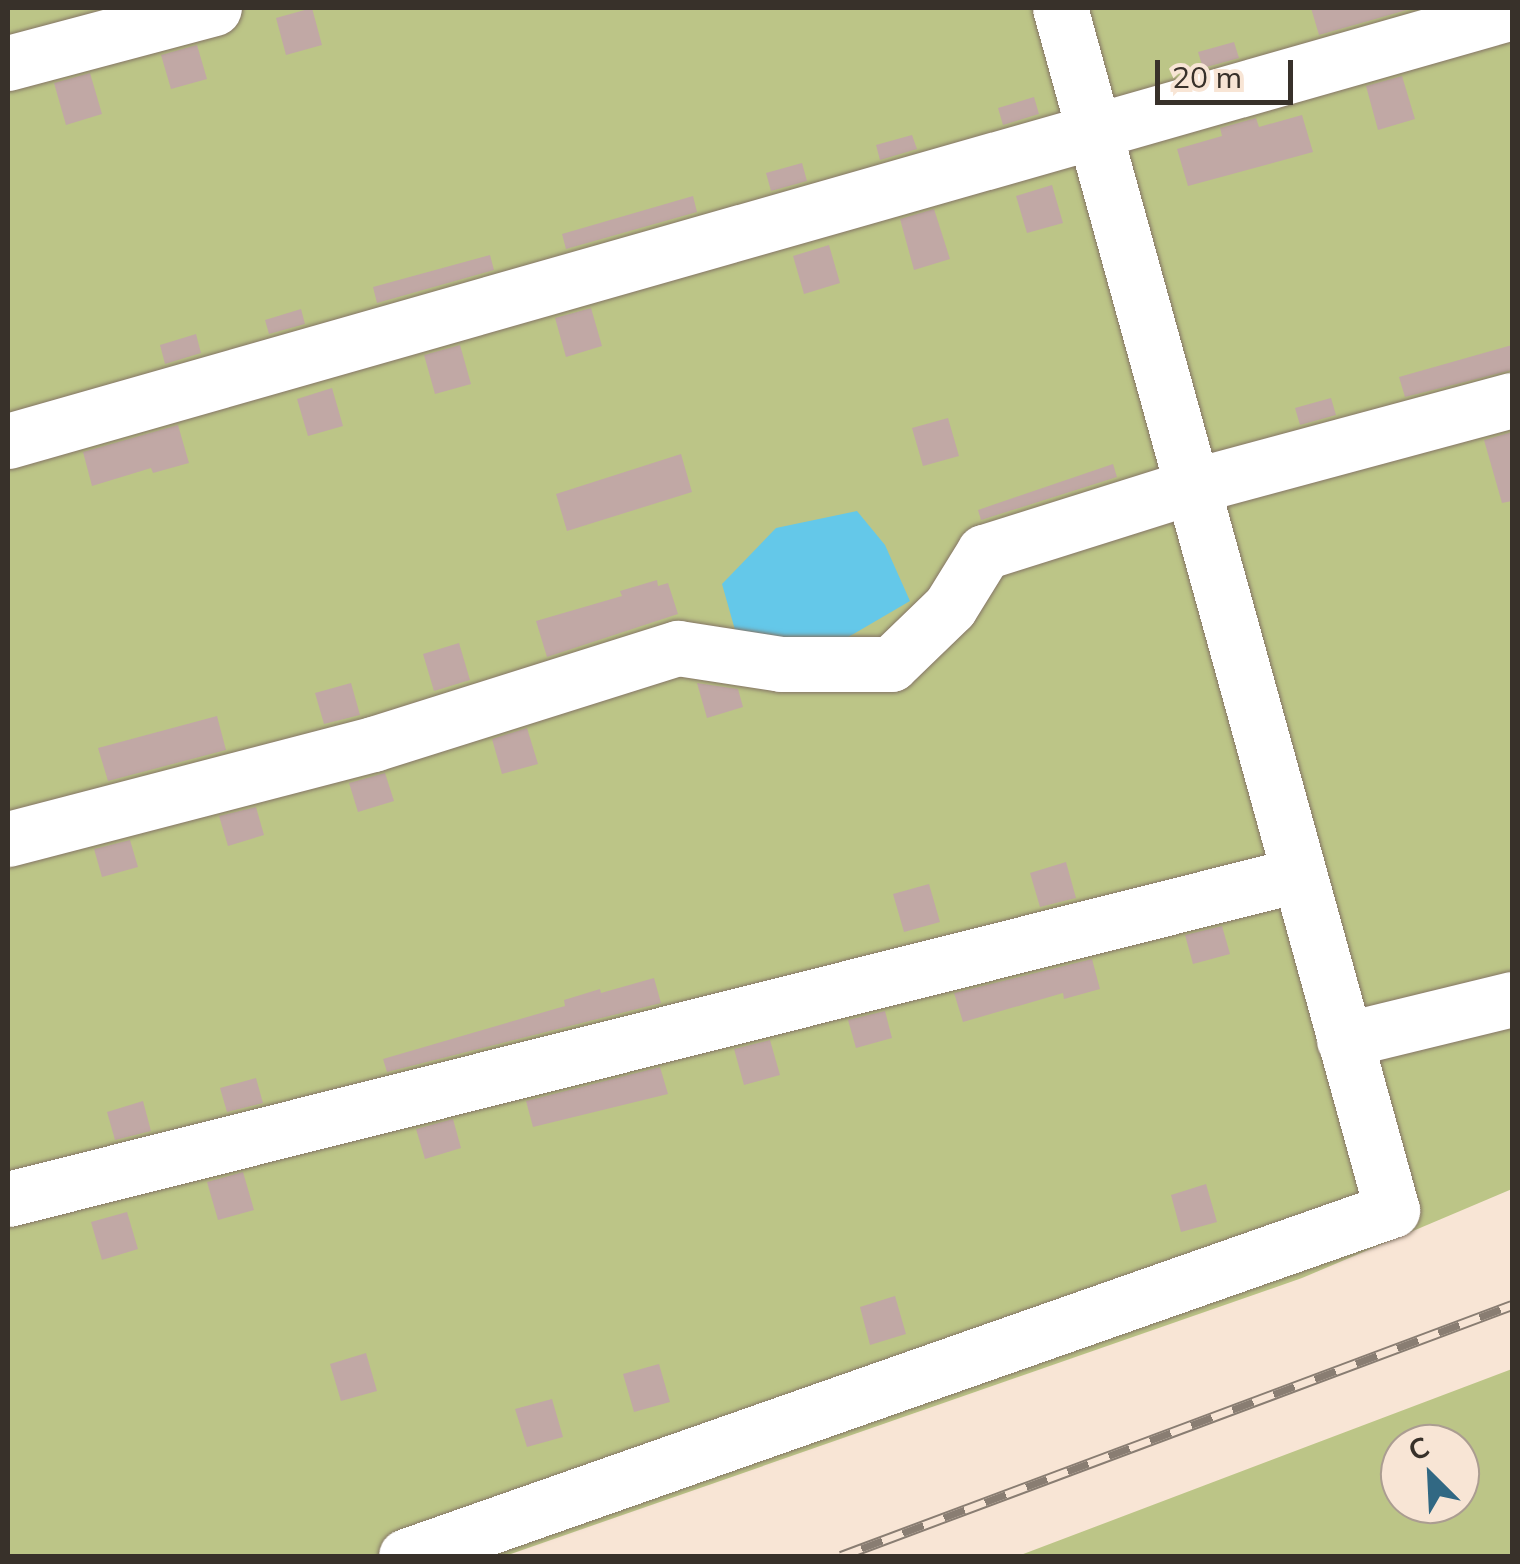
<!DOCTYPE html>
<meta charset="utf-8">
<style>
body{margin:0}
#map{position:relative;width:1520px;height:1564px;overflow:hidden;background:#f8e5d5;font-family:Mulish,sans-serif}
div>[style]{position:absolute}
[style*='--x']{left:calc(var(--x)*1px);top:calc(var(--y)*1px);width:calc(var(--w)*1px);rotate:calc(var(--a)*1deg)}
.green>*{inset:0;background:#bcc587}
.water>*{inset:0;background:#64c8e9}
.building>*{inset:0;background:#c1a8a5}
.roads{filter:drop-shadow(0 0 2px #847465) drop-shadow(0 0 2px #847465)}
.minor>*{height:55px;margin:-27.5px;padding:0 27.5px;transform-origin:27.5px;border-radius:27.5px;background:#fff}
.rail>*{height:11px;margin-top:-5.5px;transform-origin:0;background:repeating-linear-gradient(90deg,#f8e5d5 0 22px,#897d72 0 44px);box-sizing:border-box;border-block:2px solid #897d72}
span{translate:-50% -50%;white-space:nowrap;text-align:center;line-height:1.15;-webkit-text-stroke:9px #f8e5d5;paint-order:stroke}
.frame{position:absolute;inset:0;border:10px solid #38312a;pointer-events:none}
.north{position:absolute;left:1380px;top:1424px;width:100px;height:100px;box-sizing:border-box;background:#f8e5d5;border:2px solid #ab9d91;border-radius:50%;rotate:336deg;font-size:28px;font-weight:700;line-height:40px;text-align:center;color:#38312a}
.north::after{content:'';display:block;margin:auto;width:35px;height:45px;background:#316883;clip-path:polygon(50% 0,100% 100%,50% 72%,0 100%)}
.scale{position:absolute;left:1155px;top:60px;width:138px;height:45px;box-sizing:border-box;border:5px solid #38312a;border-top:0;padding-left:12px;font-size:30px;line-height:35px;white-space:nowrap;color:#38312a;-webkit-text-stroke:8px #f8e5d5;paint-order:stroke}
</style>
<div id="map">
<div class="green">
<i style="clip-path:polygon(8px 8px,1512px 8px,1512px 1189px,1302px 1278px,505px 1556px,8px 1556px)"></i>
<i style="clip-path:polygon(evenodd,1512px 1369px,1512px 1556px,1018px 1556px,1512px 1369px,1400px 1444px,1460px 1444px,1460px 1504px,1400px 1504px,1400px 1444px)"></i>
</div>
<div class="water">
<i style="clip-path:polygon(857px 511px,885px 545px,910px 601px,833px 646px,737px 637px,722px 584px,776px 528px)"></i>
</div>
<div class="building">
<i style="clip-path:polygon(312px 8px,322px 45px,286px 55px,276px 18px)"></i>
<i style="clip-path:polygon(1311px 8px,1414px 8px,1319px 35px)"></i>
<i style="clip-path:polygon(1234px 42px,1239px 58px,1203px 68px,1198px 52px)"></i>
<i style="clip-path:polygon(197px 45px,207px 79px,171px 89px,161px 55px)"></i>
<i style="clip-path:polygon(90px 73px,102px 114px,66px 125px,54px 83px)"></i>
<i style="clip-path:polygon(1402px 76px,1415px 119px,1378px 130px,1366px 86px)"></i>
<i style="clip-path:polygon(1034px 97px,1039px 114px,1003px 125px,998px 108px)"></i>
<i style="clip-path:polygon(1302px 115px,1313px 152px,1188px 186px,1177px 149px,1222px 136px,1220px 128px,1256px 118px,1259px 127px)"></i>
<i style="clip-path:polygon(912px 135px,917px 149px,880px 160px,876px 145px)"></i>
<i style="clip-path:polygon(802px 163px,807px 181px,771px 191px,766px 173px)"></i>
<i style="clip-path:polygon(1052px 185px,1063px 223px,1027px 233px,1016px 196px)"></i>
<i style="clip-path:polygon(693px 196px,697px 212px,566px 249px,562px 234px)"></i>
<i style="clip-path:polygon(934px 209px,950px 259px,914px 270px,900px 219px)"></i>
<i style="clip-path:polygon(829px 245px,840px 283px,804px 294px,793px 256px)"></i>
<i style="clip-path:polygon(490px 255px,494px 270px,377px 303px,373px 287px)"></i>
<i style="clip-path:polygon(591px 308px,602px 346px,566px 357px,555px 318px)"></i>
<i style="clip-path:polygon(301px 309px,305px 324px,269px 334px,265px 320px)"></i>
<i style="clip-path:polygon(196px 334px,201px 353px,165px 364px,160px 345px)"></i>
<i style="clip-path:polygon(460px 345px,471px 384px,435px 394px,424px 355px)"></i>
<i style="clip-path:polygon(1512px 345px,1512px 370px,1405px 397px,1399px 377px)"></i>
<i style="clip-path:polygon(332px 388px,343px 426px,308px 436px,297px 399px)"></i>
<i style="clip-path:polygon(1331px 398px,1336px 415px,1300px 425px,1295px 408px)"></i>
<i style="clip-path:polygon(948px 418px,959px 456px,923px 466px,912px 428px)"></i>
<i style="clip-path:polygon(178px 425px,189px 463px,153px 473px,151px 468px,92px 486px,83px 452px)"></i>
<i style="clip-path:polygon(1512px 432px,1512px 501px,1502px 503px,1484px 440px)"></i>
<i style="clip-path:polygon(681px 454px,692px 492px,567px 531px,556px 494px)"></i>
<i style="clip-path:polygon(1113px 464px,1117px 477px,981px 520px,978px 510px)"></i>
<i style="clip-path:polygon(657px 580px,658px 586px,668px 583px,678px 614px,547px 657px,536px 621px,622px 596px,620px 591px)"></i>
<i style="clip-path:polygon(459px 643px,470px 680px,434px 691px,423px 654px)"></i>
<i style="clip-path:polygon(351px 683px,360px 715px,324px 724px,315px 693px)"></i>
<i style="clip-path:polygon(697px 683px,738px 689px,743px 707px,707px 718px)"></i>
<i style="clip-path:polygon(217px 716px,226px 750px,108px 781px,98px 748px)"></i>
<i style="clip-path:polygon(527px 728px,538px 764px,502px 774px,492px 739px)"></i>
<i style="clip-path:polygon(385px 773px,394px 801px,358px 812px,349px 783px)"></i>
<i style="clip-path:polygon(256px 807px,264px 835px,228px 846px,219px 816px)"></i>
<i style="clip-path:polygon(130px 840px,138px 867px,102px 877px,94px 849px)"></i>
<i style="clip-path:polygon(1066px 862px,1076px 898px,1040px 907px,1030px 873px)"></i>
<i style="clip-path:polygon(929px 884px,940px 922px,904px 932px,893px 894px)"></i>
<i style="clip-path:polygon(1222px 926px,1230px 954px,1193px 964px,1185px 935px)"></i>
<i style="clip-path:polygon(1092px 959px,1100px 989px,1064px 999px,1063px 993px,963px 1022px,954px 993px)"></i>
<i style="clip-path:polygon(654px 978px,661px 1003px,387px 1072px,383px 1059px,565px 1006px,564px 1000px,600px 989px,601px 993px)"></i>
<i style="clip-path:polygon(885px 1011px,892px 1038px,856px 1048px,848px 1020px)"></i>
<i style="clip-path:polygon(770px 1040px,780px 1075px,744px 1085px,734px 1049px)"></i>
<i style="clip-path:polygon(660px 1067px,668px 1094px,533px 1127px,526px 1101px)"></i>
<i style="clip-path:polygon(256px 1078px,263px 1103px,227px 1112px,220px 1088px)"></i>
<i style="clip-path:polygon(143px 1101px,151px 1131px,115px 1140px,107px 1112px)"></i>
<i style="clip-path:polygon(453px 1119px,461px 1148px,425px 1159px,416px 1129px)"></i>
<i style="clip-path:polygon(243px 1172px,254px 1210px,218px 1220px,207px 1182px)"></i>
<i style="clip-path:polygon(1206px 1184px,1217px 1222px,1181px 1232px,1171px 1195px)"></i>
<i style="clip-path:polygon(127px 1212px,138px 1249px,102px 1260px,91px 1222px)"></i>
<i style="clip-path:polygon(895px 1296px,906px 1334px,870px 1345px,860px 1307px)"></i>
<i style="clip-path:polygon(366px 1353px,377px 1391px,341px 1401px,330px 1364px)"></i>
<i style="clip-path:polygon(659px 1364px,670px 1402px,634px 1412px,623px 1374px)"></i>
<i style="clip-path:polygon(552px 1399px,563px 1437px,527px 1447px,515px 1409px)"></i>
</div>
<div class="roads">
<div class="minor">
<i style="--x:8;--y:63;--w:213;--a:-14.9"></i>
<i style="--x:8;--y:441;--w:1564;--a:-15.92"></i>
<i style="--x:8;--y:839;--w:377;--a:-14.6"></i>
<i style="--x:373;--y:744;--w:320;--a:-17.5"></i>
<i style="--x:678;--y:648;--w:104;--a:8.8"></i>
<i style="--x:781;--y:664;--w:110;--a:0"></i>
<i style="--x:891;--y:664;--w:82;--a:-44"></i>
<i style="--x:950;--y:607;--w:65;--a:-58.3"></i>
<i style="--x:984;--y:552;--w:219;--a:-17.5"></i>
<i style="--x:1193;--y:486;--w:330;--a:-15.1"></i>
<i style="--x:1344;--y:1040;--w:173;--a:-13.7"></i>
<i style="--x:8;--y:1199;--w:1329;--a:-14.11"></i>
<i style="--x:406;--y:1556;--w:1045;--a:-19.34"></i>
<i style="--x:1392;--y:1210;--w:1247;--a:-105.44"></i>
</div>
</div>
<div class="rail">
<i style="--x:841;--y:1556;--w:716;--a:-20.51"></i>
</div>
<div class="frame"></div>
<div class="north">С</div>
<div class="scale">20 m</div>
</div>
